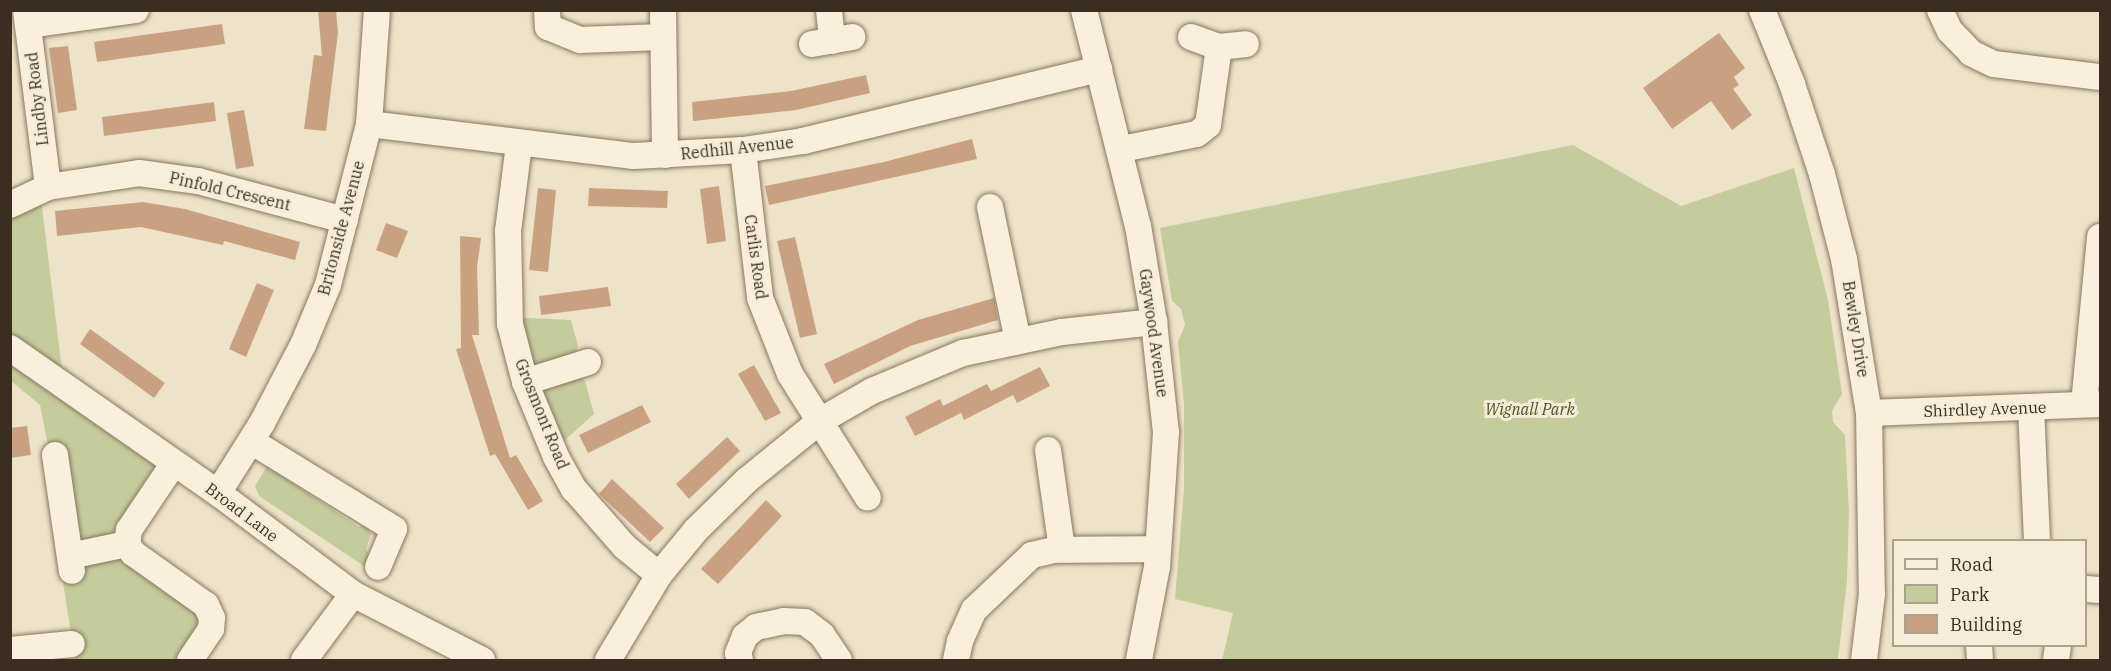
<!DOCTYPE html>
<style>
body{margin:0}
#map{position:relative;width:2111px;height:671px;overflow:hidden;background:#ede3c9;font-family:"IBM Plex Serif",serif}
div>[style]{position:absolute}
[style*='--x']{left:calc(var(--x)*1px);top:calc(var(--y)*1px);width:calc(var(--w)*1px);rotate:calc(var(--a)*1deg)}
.green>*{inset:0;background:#c5cc9c}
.building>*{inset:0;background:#caa180}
.roads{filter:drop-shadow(0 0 2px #89765e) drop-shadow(0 0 2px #89765e)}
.minor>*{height:26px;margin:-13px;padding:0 13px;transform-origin:13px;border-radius:13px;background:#f8f0dc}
span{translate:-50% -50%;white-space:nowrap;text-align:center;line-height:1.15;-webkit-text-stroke:6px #f5edd8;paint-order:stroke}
.street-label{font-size:16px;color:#3a2e21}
.park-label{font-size:16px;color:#495628;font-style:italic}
.frame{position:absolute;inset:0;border:12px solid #3a2e21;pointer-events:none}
.legend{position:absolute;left:1892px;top:539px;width:195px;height:108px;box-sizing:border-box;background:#f5edd8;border:2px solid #aaa18f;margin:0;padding:8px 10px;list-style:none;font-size:18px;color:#3a2e21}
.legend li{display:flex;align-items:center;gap:12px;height:30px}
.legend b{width:30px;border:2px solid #aaa18f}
</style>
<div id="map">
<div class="green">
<i style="clip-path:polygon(1573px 145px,1681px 206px,1794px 168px,1828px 300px,1842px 394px,1832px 411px,1833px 422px,1845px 435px,1849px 512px,1847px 580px,1838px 660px,1222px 660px,1233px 613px,1175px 599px,1184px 489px,1184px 404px,1178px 342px,1185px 325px,1181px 309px,1172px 301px,1160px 228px)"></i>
<i style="clip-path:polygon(40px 191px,64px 386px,174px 463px,127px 544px,206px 605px,190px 660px,75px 660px,63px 582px,70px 556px,40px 405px,11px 381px,11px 207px)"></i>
<i style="clip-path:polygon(509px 317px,571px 320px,578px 346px,572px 367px,585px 381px,594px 414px,553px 451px)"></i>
<i style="clip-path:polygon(267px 466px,359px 527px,367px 525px,371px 534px,366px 550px,373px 558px,370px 570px,259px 496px,255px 486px)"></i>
</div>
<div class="building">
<i style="clip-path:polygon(318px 10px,336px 10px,338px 32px,326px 131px,304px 129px,314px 55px,322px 56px)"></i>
<i style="clip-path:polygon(222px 24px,225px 44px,97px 62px,94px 42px)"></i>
<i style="clip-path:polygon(1719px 33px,1745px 68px,1734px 77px,1739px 85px,1733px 89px,1752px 115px,1732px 130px,1711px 101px,1672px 129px,1643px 88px)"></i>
<i style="clip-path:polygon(68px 46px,77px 110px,58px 113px,49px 48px)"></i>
<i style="clip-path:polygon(866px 75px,870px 93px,796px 110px,693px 121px,692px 102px,791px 91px)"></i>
<i style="clip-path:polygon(214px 102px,216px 121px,104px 136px,102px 117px)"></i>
<i style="clip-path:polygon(244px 110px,254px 166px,236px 169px,227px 113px)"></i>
<i style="clip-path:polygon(972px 139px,977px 159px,769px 205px,765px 186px,884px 162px)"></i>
<i style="clip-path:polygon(719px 186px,726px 241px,707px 244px,700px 189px)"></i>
<i style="clip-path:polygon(538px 188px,556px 190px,548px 272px,529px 270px)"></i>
<i style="clip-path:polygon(589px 188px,668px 191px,667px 208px,588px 206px)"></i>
<i style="clip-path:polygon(143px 202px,185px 209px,300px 242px,295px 260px,224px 241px,223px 245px,141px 227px,57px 236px,55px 211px)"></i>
<i style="clip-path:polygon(386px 223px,408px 231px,397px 258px,376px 250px)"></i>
<i style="clip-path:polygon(460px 236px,481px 238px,477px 267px,479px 335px,472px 335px,510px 458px,516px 455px,543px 501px,528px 510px,495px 454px,490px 456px,456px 349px,461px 348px)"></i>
<i style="clip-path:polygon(795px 237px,817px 334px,800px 338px,777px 241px)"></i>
<i style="clip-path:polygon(257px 283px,274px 290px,246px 357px,229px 349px)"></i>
<i style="clip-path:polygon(608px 287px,611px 306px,541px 315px,539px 296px)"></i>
<i style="clip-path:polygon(994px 298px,998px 320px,910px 346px,834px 384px,824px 364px,918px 320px)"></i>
<i style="clip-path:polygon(90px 329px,165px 383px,154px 398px,80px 344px)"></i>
<i style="clip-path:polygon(754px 365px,781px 413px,765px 421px,738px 374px)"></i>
<i style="clip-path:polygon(1040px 367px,1050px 386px,1017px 403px,1013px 395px,964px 420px,961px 413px,915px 436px,905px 417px,940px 399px,943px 406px,987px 384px,991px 391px)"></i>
<i style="clip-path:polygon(642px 405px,651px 422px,588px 453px,579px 435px)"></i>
<i style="clip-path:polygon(27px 426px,31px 455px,10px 458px,10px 428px)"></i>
<i style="clip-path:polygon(727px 437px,740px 451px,689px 499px,676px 484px)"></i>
<i style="clip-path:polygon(612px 479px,664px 528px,650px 542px,599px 494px)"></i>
<i style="clip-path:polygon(766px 500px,782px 516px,718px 584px,701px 569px)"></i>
</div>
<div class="roads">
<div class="minor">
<i style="--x:26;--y:10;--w:178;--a:82.9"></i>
<i style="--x:547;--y:10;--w:17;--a:87"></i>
<i style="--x:548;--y:27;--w:35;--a:22"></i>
<i style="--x:580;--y:40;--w:83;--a:-2.1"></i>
<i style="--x:663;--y:10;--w:145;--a:89.2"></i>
<i style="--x:829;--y:10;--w:31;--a:84"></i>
<i style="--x:1084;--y:10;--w:223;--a:76"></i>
<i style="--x:1138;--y:226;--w:97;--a:80.5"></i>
<i style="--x:1154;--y:322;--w:111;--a:83.8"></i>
<i style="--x:1166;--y:432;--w:135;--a:93.8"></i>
<i style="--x:1157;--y:567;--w:95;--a:101"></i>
<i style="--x:1762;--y:10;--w:80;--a:67.9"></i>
<i style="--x:1792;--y:84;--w:95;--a:71.6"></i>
<i style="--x:1822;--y:174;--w:88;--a:75.5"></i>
<i style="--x:1844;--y:259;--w:156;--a:80.8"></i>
<i style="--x:1869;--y:413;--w:181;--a:89.1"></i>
<i style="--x:1872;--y:594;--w:66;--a:96.9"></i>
<i style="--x:1940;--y:10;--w:23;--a:65"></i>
<i style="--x:1950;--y:31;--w:30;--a:46"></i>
<i style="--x:1971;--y:53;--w:25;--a:26"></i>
<i style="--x:1994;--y:64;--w:107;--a:7"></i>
<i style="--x:28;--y:25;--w:109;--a:-7.9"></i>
<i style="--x:1191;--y:37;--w:30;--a:20"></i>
<i style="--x:1219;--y:47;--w:27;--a:-6"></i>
<i style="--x:812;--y:44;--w:41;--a:-9.9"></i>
<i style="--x:369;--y:124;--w:267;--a:6.9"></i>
<i style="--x:634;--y:156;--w:109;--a:-3.2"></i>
<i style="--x:743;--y:150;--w:61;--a:-8.5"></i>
<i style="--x:803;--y:141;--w:305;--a:-13.7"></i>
<i style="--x:519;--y:144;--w:88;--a:97.2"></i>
<i style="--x:508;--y:231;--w:93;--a:88.8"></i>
<i style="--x:510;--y:324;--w:60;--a:75.5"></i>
<i style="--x:525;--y:382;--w:81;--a:67.5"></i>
<i style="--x:556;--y:457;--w:37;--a:61"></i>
<i style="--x:574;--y:489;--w:77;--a:48.7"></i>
<i style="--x:625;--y:547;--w:44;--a:39.5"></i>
<i style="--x:1122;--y:149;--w:76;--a:-11.3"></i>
<i style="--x:1197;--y:134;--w:14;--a:-39"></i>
<i style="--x:1208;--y:125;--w:79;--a:-82"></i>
<i style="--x:743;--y:150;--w:149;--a:83.4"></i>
<i style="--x:760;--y:298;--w:82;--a:68.5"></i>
<i style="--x:790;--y:374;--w:146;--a:57.8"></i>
<i style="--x:10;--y:205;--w:42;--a:-25.3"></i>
<i style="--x:48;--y:187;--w:92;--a:-8.7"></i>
<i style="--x:139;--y:173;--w:60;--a:7.7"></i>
<i style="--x:198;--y:181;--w:152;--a:14.9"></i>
<i style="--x:990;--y:207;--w:137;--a:78.2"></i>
<i style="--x:10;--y:348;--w:254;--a:34.9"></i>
<i style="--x:218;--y:493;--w:169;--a:36.8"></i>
<i style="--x:353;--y:594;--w:145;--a:27.1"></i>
<i style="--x:525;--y:382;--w:66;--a:-17.6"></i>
<i style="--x:2084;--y:404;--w:168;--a:-84.5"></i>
<i style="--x:2031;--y:408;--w:132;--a:87.4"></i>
<i style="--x:1869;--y:413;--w:231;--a:-2.2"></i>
<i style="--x:251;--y:441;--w:168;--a:31.6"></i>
<i style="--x:394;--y:529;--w:41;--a:112.8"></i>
<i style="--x:1048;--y:450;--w:100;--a:82"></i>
<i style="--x:55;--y:455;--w:117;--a:81.7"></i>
<i style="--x:174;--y:463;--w:81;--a:123.9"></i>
<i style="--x:129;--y:530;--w:14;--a:98"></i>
<i style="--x:127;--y:544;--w:11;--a:56"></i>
<i style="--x:133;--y:553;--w:90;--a:35.5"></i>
<i style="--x:206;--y:605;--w:14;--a:65"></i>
<i style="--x:212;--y:618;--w:11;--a:95"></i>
<i style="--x:211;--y:629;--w:37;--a:124"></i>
<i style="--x:218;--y:493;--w:83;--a:-57.8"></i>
<i style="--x:262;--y:423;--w:88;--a:-62.3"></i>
<i style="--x:303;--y:345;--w:65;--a:-67.4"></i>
<i style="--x:328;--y:285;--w:166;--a:-75.7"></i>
<i style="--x:369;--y:124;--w:114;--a:-86"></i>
<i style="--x:70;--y:556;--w:58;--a:-11.9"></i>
<i style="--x:2086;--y:589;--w:14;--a:4"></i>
<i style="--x:1979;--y:646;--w:14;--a:86"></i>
<i style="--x:10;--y:650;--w:62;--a:-5.5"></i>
<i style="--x:304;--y:660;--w:82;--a:-53.4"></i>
<i style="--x:608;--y:660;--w:99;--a:-59"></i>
<i style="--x:659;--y:575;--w:58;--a:-50.6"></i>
<i style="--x:696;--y:530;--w:71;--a:-44.4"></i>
<i style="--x:747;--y:480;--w:94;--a:-38.9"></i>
<i style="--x:820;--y:421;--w:60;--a:-30"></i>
<i style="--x:872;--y:391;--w:99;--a:-22.7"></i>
<i style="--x:963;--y:353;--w:101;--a:-12"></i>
<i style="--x:1062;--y:332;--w:93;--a:-6.2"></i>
<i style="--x:740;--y:660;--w:7;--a:-106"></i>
<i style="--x:738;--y:653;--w:18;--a:-68"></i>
<i style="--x:745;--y:636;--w:14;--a:-39"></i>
<i style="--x:756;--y:627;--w:29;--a:-12"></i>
<i style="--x:784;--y:621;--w:21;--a:3"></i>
<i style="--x:805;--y:622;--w:21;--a:37"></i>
<i style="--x:822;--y:635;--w:30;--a:56"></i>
<i style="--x:956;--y:660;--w:19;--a:-78"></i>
<i style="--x:960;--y:641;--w:34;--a:-66"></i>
<i style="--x:974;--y:610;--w:80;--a:-43.5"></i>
<i style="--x:1032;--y:555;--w:22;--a:-13"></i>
<i style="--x:1053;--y:550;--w:105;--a:-0.5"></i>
<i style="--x:2056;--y:660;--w:14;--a:-82"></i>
</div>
</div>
<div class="street-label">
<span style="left:37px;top:99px;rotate:-97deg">Lindby Road</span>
<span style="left:737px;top:148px;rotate:-6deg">Redhill Avenue</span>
<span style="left:230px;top:191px;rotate:13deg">Pinfold Crescent</span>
<span style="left:341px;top:228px;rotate:-75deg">Britonside Avenue</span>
<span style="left:756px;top:257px;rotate:82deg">Carlis Road</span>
<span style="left:1856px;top:329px;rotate:81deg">Bewley Drive</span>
<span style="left:1154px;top:333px;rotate:82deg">Gaywood Avenue</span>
<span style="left:1985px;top:409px;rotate:-2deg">Shirdley Avenue</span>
<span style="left:542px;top:414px;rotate:68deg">Grosmont Road</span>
<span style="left:242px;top:512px;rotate:37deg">Broad Lane</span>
</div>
<div class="park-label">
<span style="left:1530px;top:409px">Wignall Park</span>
</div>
<div class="frame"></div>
<ul class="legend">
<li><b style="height:8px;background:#f8f0dc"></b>Road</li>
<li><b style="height:16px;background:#c5cc9c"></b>Park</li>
<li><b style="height:16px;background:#caa180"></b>Building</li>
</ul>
</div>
